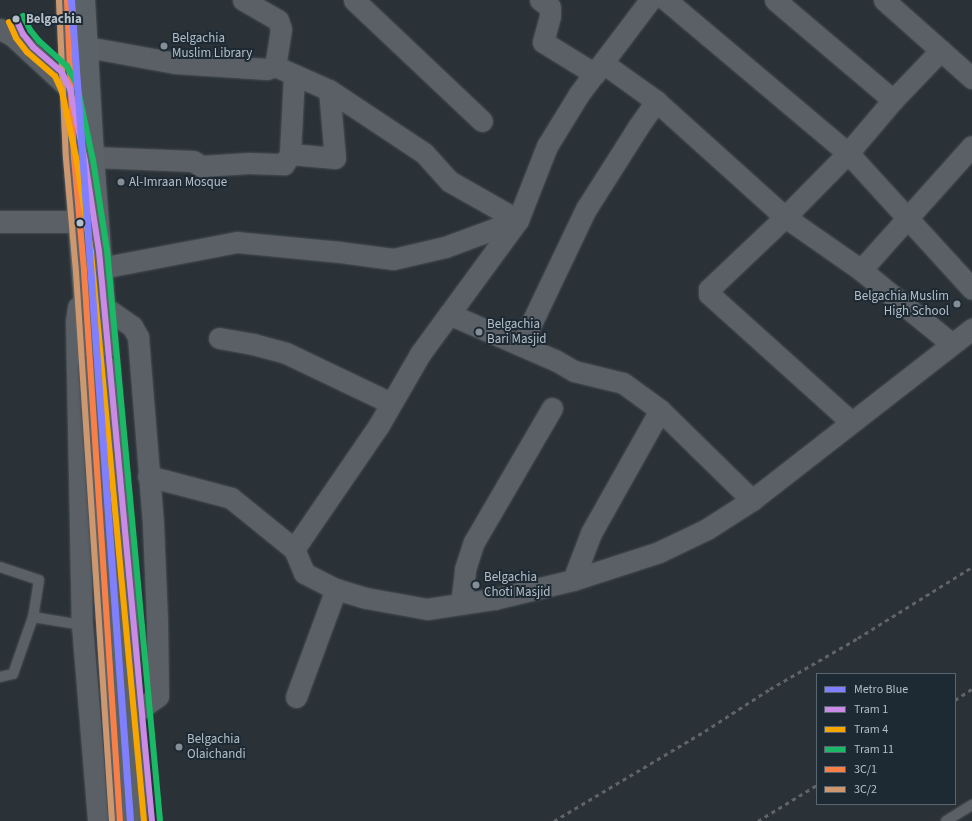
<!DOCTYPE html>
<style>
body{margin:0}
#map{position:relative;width:972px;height:821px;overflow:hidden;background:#2a3238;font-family:"Source Sans 3",sans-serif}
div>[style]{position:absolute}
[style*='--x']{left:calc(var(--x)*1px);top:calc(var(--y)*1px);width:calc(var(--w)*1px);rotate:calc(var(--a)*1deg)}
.roads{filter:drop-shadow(0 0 1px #484e53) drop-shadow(0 0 1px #484e53)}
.service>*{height:10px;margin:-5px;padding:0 5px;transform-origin:5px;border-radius:5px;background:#5a6066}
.minor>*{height:21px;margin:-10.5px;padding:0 10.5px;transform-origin:10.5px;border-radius:10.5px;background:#5a6066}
.tertiary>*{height:22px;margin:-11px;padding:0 11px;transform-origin:11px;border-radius:11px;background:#5a6066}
.primary>*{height:22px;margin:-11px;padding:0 11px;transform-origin:11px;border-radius:11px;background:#5c6368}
.rail>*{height:3px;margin-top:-1.5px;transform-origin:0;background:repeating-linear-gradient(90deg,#5e646a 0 4px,transparent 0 8px)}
.bridges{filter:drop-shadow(0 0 1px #484f55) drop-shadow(0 0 1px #484f55)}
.primary-bridge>*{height:22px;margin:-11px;padding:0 11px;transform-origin:11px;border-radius:11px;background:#5c6368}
.bus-1>*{height:6px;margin:-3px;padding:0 3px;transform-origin:3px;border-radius:3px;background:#f78048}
.bus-2>*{height:6px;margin:-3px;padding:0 3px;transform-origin:3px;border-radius:3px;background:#cd976f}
.tram-1>*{height:6px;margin:-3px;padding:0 3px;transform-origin:3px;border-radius:3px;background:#ca8be6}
.tram-2>*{height:6px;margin:-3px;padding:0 3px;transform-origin:3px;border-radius:3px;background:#f7a600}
.tram-3>*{height:6px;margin:-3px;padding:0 3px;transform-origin:3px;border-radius:3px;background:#1ab867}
.metro-1>*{height:7px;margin:-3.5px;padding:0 3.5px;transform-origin:3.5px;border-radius:3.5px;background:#8080ff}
.dots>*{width:11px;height:11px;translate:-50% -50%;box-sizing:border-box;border:2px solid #1d2933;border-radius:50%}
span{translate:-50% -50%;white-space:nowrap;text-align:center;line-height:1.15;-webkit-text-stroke:4px #1d2933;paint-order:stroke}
.stop-label{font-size:13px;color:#b4bfc9;font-weight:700}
.left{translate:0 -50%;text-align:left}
.poi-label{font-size:13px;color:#b4bfc9}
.right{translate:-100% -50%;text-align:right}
.legend{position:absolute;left:816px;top:673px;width:140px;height:132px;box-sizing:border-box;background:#1d2933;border:1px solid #59656f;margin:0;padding:5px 7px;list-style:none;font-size:12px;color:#b4bfc9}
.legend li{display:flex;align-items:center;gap:8px;height:20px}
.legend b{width:20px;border:1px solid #59656f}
</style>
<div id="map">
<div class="roads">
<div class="service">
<i style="--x:0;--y:567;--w:41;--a:18.4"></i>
<i style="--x:39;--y:580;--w:37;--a:99"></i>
<i style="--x:33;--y:617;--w:60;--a:109.3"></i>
<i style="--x:13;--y:674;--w:13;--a:167"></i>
<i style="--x:33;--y:617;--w:50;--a:9.3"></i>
<i style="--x:946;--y:821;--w:31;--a:-32"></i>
</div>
<div class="minor">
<i style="--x:243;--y:0;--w:40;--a:29.7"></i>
<i style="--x:278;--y:20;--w:9;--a:72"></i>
<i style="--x:281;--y:29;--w:37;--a:99"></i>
<i style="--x:354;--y:0;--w:176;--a:43.4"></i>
<i style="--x:540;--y:0;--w:12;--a:35"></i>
<i style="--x:550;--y:7;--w:9;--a:90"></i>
<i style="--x:550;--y:16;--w:27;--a:105"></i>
<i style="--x:543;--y:42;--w:61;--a:31.6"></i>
<i style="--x:650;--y:0;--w:118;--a:127.1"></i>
<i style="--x:579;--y:94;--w:61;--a:121.6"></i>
<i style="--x:547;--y:146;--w:79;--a:111.4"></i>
<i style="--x:518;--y:220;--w:166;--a:126.2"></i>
<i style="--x:420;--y:354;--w:82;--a:120"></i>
<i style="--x:379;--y:425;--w:150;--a:124.4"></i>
<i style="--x:294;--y:549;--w:26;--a:67"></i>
<i style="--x:304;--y:573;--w:36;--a:27"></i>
<i style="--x:336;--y:589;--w:31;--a:17"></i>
<i style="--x:366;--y:598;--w:62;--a:10.2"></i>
<i style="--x:427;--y:609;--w:68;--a:-8.5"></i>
<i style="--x:494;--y:599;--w:81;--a:-13.5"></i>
<i style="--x:573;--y:580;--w:90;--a:-18"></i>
<i style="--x:659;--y:552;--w:53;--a:-25.6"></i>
<i style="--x:707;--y:529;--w:54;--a:-32.8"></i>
<i style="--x:752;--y:500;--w:279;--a:-37.9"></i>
<i style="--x:666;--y:0;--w:238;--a:40.1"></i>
<i style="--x:848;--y:153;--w:184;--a:47.6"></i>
<i style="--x:775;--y:0;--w:155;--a:40.3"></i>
<i style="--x:893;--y:100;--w:70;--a:130.3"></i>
<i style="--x:848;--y:153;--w:90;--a:134.5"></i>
<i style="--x:785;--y:217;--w:93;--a:34.9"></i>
<i style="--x:861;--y:270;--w:117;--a:39.1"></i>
<i style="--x:884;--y:0;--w:118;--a:41.6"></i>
<i style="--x:0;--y:29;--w:15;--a:28"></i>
<i style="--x:13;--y:36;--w:78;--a:42.9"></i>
<i style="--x:70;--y:89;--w:14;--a:4"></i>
<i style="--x:70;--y:46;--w:17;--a:3"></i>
<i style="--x:87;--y:47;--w:89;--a:10.3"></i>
<i style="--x:175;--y:63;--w:92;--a:3.7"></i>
<i style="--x:267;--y:69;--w:9;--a:-21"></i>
<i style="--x:275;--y:66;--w:59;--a:24"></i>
<i style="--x:329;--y:90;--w:114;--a:33.6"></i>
<i style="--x:424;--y:153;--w:38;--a:48"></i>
<i style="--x:449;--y:181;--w:79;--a:29.5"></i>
<i style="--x:518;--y:220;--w:78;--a:159.7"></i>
<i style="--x:445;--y:247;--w:53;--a:167"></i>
<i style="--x:393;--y:259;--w:53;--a:-172.5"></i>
<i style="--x:340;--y:252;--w:103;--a:-174.5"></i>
<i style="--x:237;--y:242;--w:138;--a:169.2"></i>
<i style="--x:603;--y:63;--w:65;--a:35.6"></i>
<i style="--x:656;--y:101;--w:173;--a:42"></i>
<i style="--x:785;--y:217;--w:105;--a:136.5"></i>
<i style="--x:709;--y:289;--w:5;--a:90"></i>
<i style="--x:709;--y:294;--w:191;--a:42"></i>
<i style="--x:294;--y:75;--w:79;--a:92.9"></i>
<i style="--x:290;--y:154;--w:45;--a:5.1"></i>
<i style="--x:335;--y:158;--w:68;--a:-95"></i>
<i style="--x:893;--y:100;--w:69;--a:-46.2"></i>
<i style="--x:93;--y:157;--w:100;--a:2.3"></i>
<i style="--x:193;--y:161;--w:9;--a:32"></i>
<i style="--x:201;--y:166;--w:48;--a:-3.6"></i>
<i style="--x:249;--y:163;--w:35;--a:2"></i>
<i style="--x:284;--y:164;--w:12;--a:-59"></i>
<i style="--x:861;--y:270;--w:166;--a:-48.2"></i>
<i style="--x:78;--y:307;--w:15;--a:98"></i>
<i style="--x:76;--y:322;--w:303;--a:88.9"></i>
<i style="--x:82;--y:625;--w:197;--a:85.3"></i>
<i style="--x:106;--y:308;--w:32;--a:35"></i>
<i style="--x:132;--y:326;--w:13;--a:61"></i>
<i style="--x:138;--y:337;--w:189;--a:85.4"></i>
<i style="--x:153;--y:525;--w:95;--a:87.6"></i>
<i style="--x:157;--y:620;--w:76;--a:89.2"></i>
<i style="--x:158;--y:696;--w:19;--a:144"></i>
<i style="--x:143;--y:707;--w:30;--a:-176"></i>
<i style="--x:449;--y:314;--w:116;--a:23.5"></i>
<i style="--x:555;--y:360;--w:22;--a:30"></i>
<i style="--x:574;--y:371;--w:50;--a:13.8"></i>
<i style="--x:623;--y:383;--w:46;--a:36.1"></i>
<i style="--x:660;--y:410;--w:129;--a:44.4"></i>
<i style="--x:219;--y:338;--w:35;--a:10"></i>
<i style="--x:253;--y:344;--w:34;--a:15"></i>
<i style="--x:286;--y:353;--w:116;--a:25.5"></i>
<i style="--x:521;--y:345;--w:151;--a:-64.5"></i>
<i style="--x:586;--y:209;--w:97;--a:-57.6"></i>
<i style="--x:638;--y:127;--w:32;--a:-55"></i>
<i style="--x:148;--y:476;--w:86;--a:14.8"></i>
<i style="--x:231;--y:498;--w:81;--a:39"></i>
<i style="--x:573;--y:580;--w:50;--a:-69"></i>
<i style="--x:591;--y:533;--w:141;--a:-60.7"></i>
<i style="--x:461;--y:604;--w:35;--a:-83"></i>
<i style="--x:465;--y:569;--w:28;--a:-72"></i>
<i style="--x:474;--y:542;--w:155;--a:-59.8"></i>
<i style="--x:296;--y:697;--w:115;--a:-69.7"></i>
</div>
<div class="tertiary">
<i style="--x:0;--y:222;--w:97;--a:0"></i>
</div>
<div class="primary">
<i style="--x:67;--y:0;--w:158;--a:87.5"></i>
<i style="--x:74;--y:158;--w:212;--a:85.7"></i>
<i style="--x:84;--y:0;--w:157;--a:86.7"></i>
<i style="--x:93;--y:157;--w:212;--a:85.7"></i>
</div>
</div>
<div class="rail">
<i style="--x:955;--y:700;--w:20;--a:-33"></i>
<i style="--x:554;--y:821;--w:176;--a:-30.8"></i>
<i style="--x:705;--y:731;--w:77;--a:-32.9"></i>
<i style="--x:770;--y:689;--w:102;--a:-30.1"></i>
<i style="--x:858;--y:638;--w:134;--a:-31.9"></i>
<i style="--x:758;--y:821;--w:69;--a:-31.4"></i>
</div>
<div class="bridges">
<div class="primary-bridge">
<i style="--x:109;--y:368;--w:230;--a:85.8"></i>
<i style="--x:126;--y:597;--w:224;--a:87.2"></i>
<i style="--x:90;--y:369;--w:453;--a:86.2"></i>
</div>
</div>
<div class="bus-1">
<i style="--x:67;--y:0;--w:158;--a:87.5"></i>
<i style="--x:74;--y:158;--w:113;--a:84.9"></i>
<i style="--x:84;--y:271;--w:551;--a:86.26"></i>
</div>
<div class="bus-2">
<i style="--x:59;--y:0;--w:158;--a:87.5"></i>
<i style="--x:66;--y:158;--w:114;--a:85"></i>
<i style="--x:76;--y:272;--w:550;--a:86.25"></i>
</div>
<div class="tram-1">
<i style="--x:16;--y:19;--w:17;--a:65"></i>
<i style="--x:23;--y:34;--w:16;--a:52"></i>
<i style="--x:33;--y:47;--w:37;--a:41"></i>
<i style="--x:61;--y:71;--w:20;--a:63"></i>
<i style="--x:70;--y:89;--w:74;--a:78.2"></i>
<i style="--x:85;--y:161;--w:91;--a:81.2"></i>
<i style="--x:99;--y:251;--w:572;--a:84.69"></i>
</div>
<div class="tram-2">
<i style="--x:9;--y:22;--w:17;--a:66"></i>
<i style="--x:16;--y:38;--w:18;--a:52"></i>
<i style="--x:27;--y:52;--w:37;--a:41"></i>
<i style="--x:55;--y:76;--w:17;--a:66"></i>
<i style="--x:62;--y:92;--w:72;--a:77.9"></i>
<i style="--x:77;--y:162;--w:91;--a:81.2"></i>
<i style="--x:91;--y:252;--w:571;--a:84.68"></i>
</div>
<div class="tram-3">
<i style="--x:23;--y:16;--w:16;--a:63"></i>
<i style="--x:30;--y:30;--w:14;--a:51"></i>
<i style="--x:39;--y:41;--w:38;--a:42"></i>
<i style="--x:67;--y:66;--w:21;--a:62"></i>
<i style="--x:77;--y:85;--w:77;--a:78"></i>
<i style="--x:93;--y:160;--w:91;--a:81.2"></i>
<i style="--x:107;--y:250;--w:572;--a:84.69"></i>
</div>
<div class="metro-1">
<i style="--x:71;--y:0;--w:823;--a:85.89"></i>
</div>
<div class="dots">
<i style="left:16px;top:19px;background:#b4bfc9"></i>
<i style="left:164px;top:46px;background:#848e96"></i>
<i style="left:121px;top:182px;background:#848e96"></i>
<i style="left:80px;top:223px;background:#b4bfc9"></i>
<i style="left:957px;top:304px;background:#848e96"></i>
<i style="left:479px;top:332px;background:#848e96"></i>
<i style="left:476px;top:585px;background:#848e96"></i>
<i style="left:179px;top:747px;background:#848e96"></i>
</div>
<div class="stop-label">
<span class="left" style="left:26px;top:19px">Belgachia</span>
</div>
<div class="poi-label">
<span class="left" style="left:172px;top:46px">Belgachia<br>Muslim Library</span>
<span class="left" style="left:129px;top:182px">Al-Imraan Mosque</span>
<span class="right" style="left:949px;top:304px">Belgachia Muslim<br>High School</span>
<span class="left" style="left:487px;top:332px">Belgachia<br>Bari Masjid</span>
<span class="left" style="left:484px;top:585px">Belgachia<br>Choti Masjid</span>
<span class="left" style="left:187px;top:747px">Belgachia<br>Olaichandi</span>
</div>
<ul class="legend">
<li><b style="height:5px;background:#8080ff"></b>Metro Blue</li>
<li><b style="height:5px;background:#ca8be6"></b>Tram 1</li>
<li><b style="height:5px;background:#f7a600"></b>Tram 4</li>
<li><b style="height:5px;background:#1ab867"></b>Tram 11</li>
<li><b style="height:5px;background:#f78048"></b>3C/1</li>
<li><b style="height:5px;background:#cd976f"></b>3C/2</li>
</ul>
</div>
